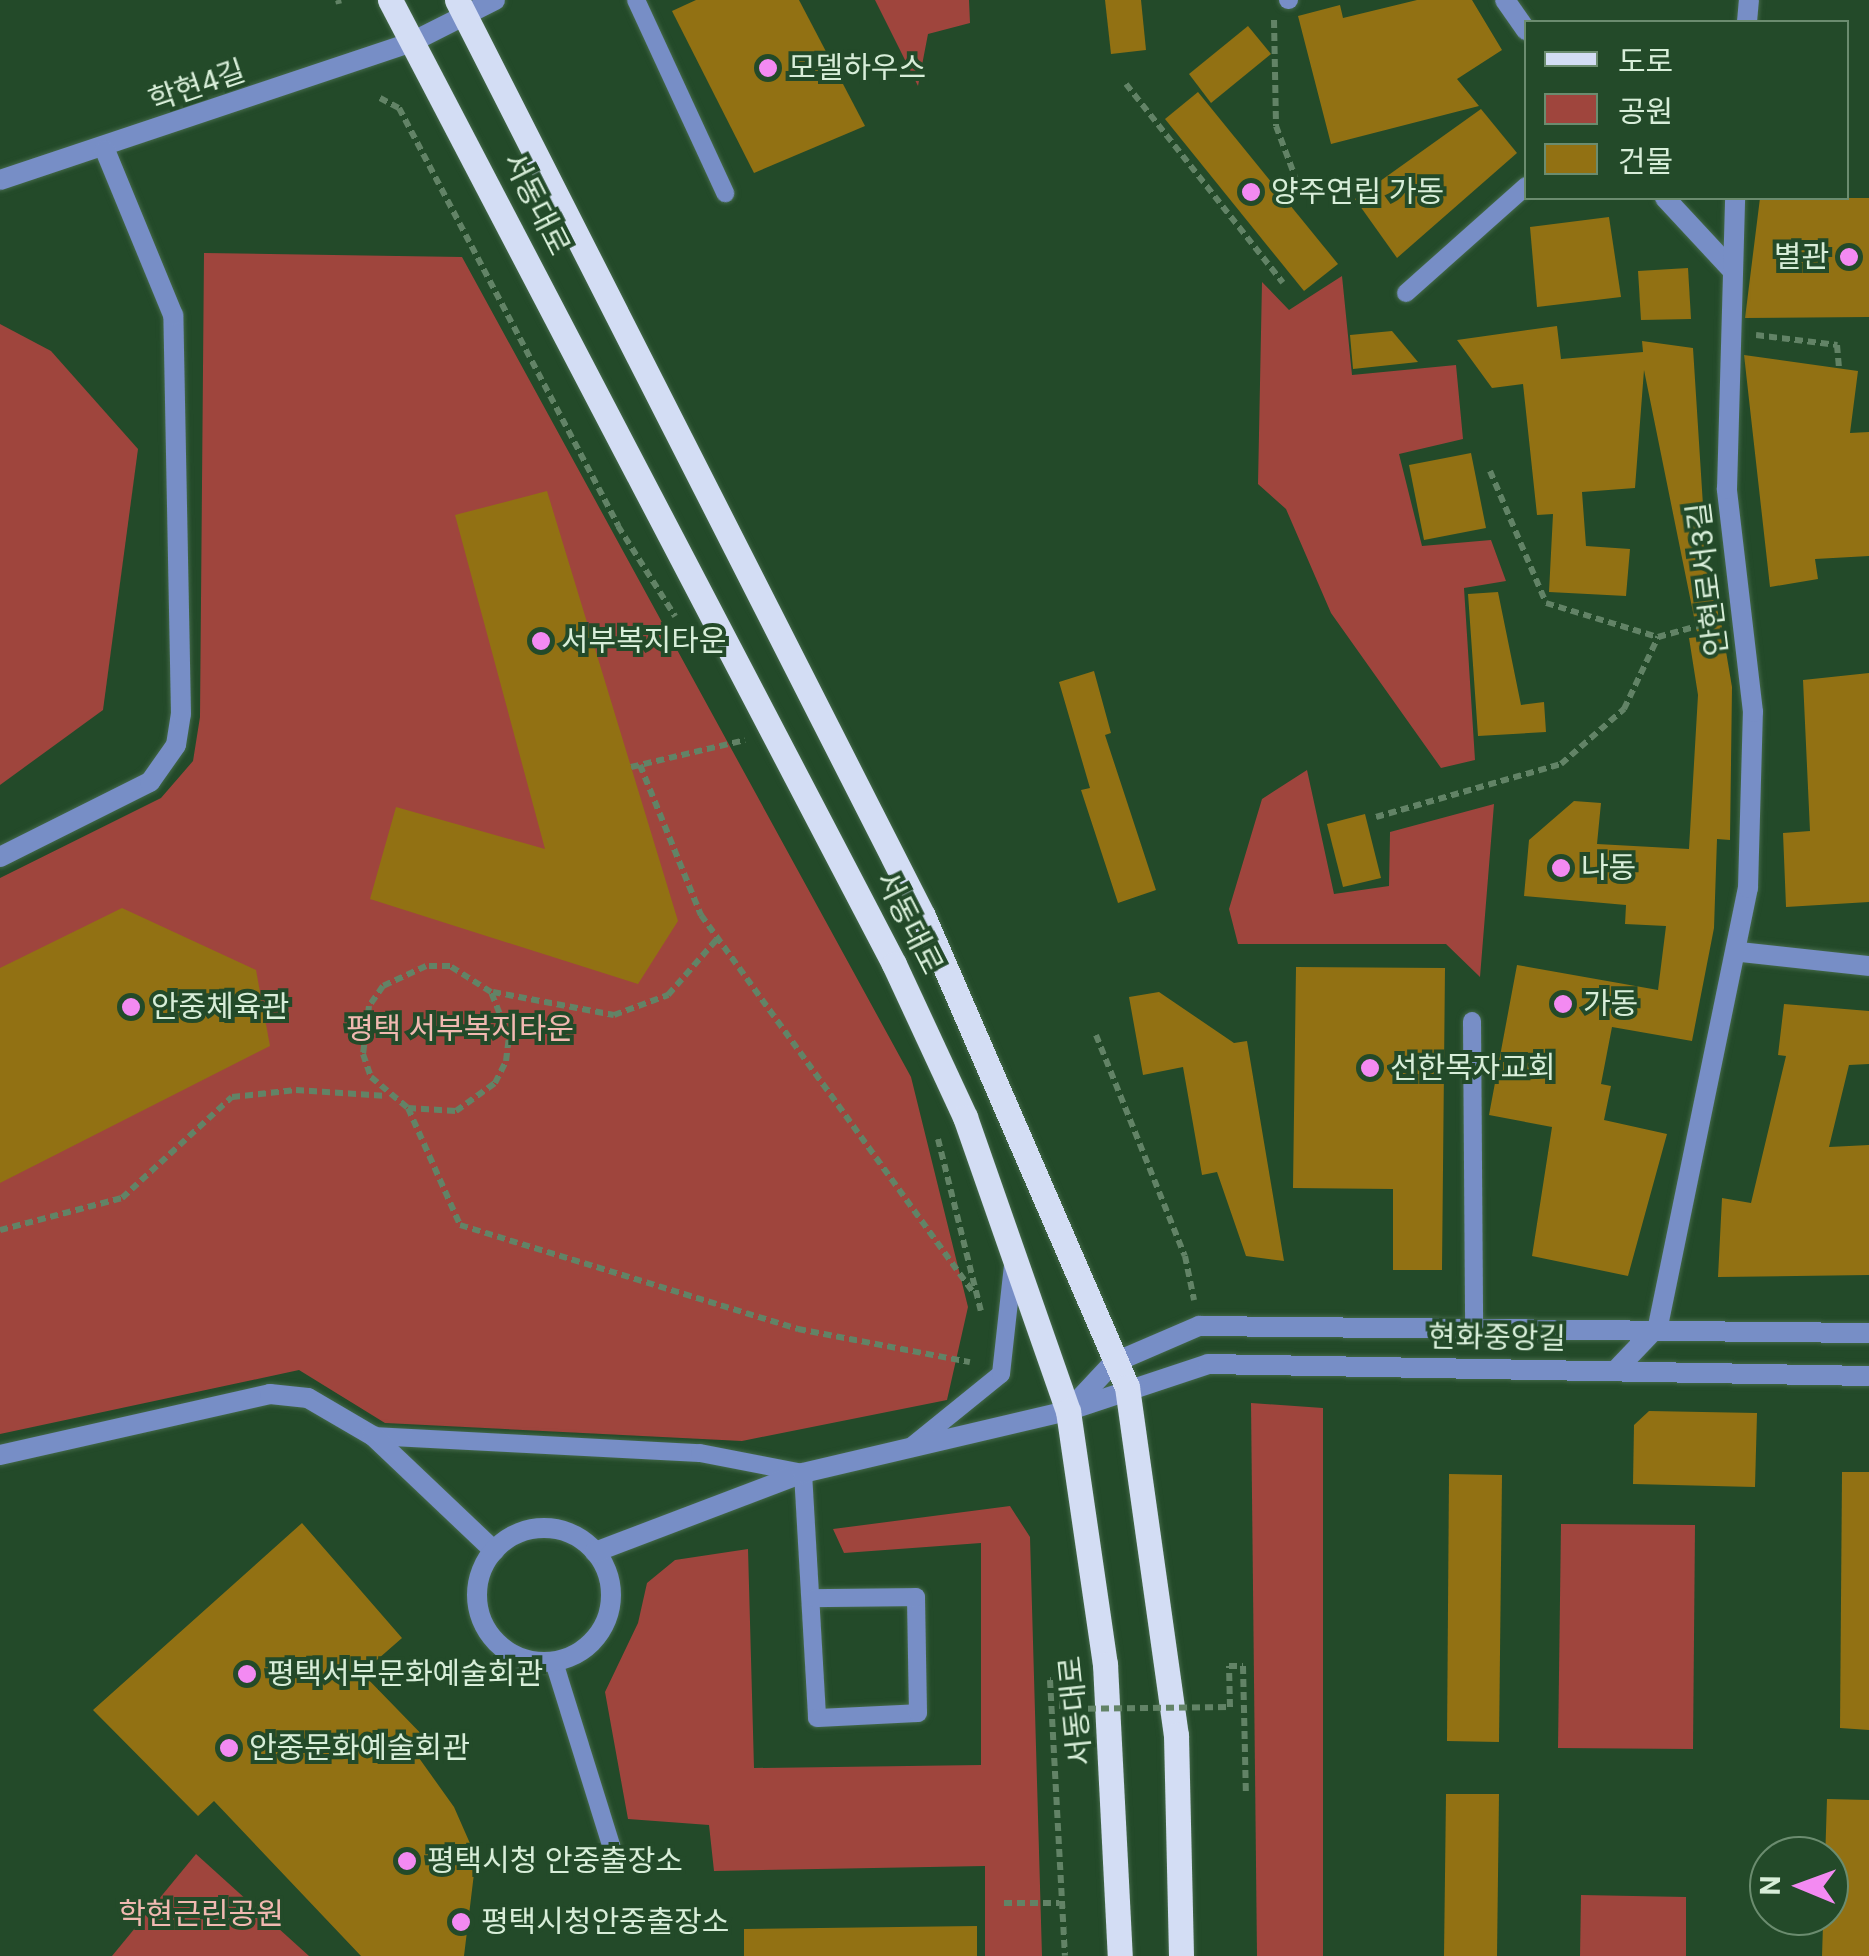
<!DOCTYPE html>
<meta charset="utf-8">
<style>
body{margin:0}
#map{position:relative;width:1869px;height:1956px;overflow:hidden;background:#234a29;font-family:Roboto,"Noto Sans KR",sans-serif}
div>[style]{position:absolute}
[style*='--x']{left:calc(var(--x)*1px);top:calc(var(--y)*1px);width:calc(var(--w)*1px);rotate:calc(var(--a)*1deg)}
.green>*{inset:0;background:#9f453d}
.building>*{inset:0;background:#927113}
.path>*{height:6px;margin-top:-3px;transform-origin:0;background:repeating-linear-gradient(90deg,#628366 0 8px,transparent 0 13px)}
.roads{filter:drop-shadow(0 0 2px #446849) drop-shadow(0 0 2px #446849)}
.service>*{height:18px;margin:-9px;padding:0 9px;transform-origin:9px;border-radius:9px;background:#778ec6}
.minor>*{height:20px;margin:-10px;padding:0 10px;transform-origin:10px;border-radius:10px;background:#778ec6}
.minor>.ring{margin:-10px;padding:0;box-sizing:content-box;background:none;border:20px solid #778ec6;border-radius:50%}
.tertiary>*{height:20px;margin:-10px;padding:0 10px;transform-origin:10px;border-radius:10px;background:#778ec6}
.primary>*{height:25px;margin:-12.5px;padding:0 12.5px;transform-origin:12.5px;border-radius:12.5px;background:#d3ddf4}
.path-bridge>*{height:6px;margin-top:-3px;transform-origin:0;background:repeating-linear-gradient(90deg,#628366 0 8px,transparent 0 13px)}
.dots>*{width:28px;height:28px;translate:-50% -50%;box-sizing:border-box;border:5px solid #234a29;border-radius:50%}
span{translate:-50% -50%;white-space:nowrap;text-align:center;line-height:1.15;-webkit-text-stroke:8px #234a29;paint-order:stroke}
.poi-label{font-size:30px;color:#d8eed9}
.left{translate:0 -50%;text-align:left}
.right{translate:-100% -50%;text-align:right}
.street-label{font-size:30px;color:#d8eed9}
.park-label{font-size:30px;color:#f1b9b1}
.legend{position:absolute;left:1524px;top:20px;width:325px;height:180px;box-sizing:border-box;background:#234a29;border:2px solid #6b8c6f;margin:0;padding:12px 18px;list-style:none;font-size:30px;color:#d8eed9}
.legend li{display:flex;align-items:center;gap:20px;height:50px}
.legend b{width:50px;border:2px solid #6b8c6f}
.north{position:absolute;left:1749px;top:1836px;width:100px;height:100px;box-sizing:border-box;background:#234a29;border:2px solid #6b8c6f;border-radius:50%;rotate:271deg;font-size:28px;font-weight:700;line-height:40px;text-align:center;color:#d8eed9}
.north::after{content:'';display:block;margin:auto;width:35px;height:45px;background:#f38af2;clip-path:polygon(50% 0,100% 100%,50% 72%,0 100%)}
</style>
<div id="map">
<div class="green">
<i style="clip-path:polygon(875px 0,969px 0,970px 23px,928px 34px,918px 86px)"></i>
<i style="clip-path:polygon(204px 253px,462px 257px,911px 1077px,968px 1307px,947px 1400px,742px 1441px,385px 1423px,299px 1370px,0 1434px,0 878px,161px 798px,193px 761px,200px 717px)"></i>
<i style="clip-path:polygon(1342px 276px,1352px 375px,1456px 365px,1463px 439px,1399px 454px,1422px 546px,1491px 540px,1506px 581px,1464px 588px,1475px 760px,1441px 768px,1331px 613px,1286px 509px,1258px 484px,1262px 282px,1289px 310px)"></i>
<i style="clip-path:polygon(0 324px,51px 351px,138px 449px,103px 710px,0 785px)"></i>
<i style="clip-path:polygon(1307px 770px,1334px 894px,1389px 886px,1390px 832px,1494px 804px,1480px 977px,1446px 944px,1238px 944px,1229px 909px,1262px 799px)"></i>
<i style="clip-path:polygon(1251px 1403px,1323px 1408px,1323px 1956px,1257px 1956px)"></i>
<i style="clip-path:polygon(1010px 1506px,1030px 1537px,1042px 1956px,985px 1956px,985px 1866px,714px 1871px,709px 1825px,628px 1819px,605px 1692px,638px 1623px,647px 1583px,675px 1560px,748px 1549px,754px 1768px,981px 1765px,981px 1543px,844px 1553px,833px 1529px)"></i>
<i style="clip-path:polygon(1561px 1524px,1695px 1525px,1693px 1749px,1558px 1748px)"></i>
<i style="clip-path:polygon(196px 1854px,309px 1956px,112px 1956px)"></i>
<i style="clip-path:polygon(1581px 1895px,1686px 1897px,1686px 1956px,1580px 1956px)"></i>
</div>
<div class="building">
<i style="clip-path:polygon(696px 0,799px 0,865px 126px,754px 173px,672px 11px)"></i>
<i style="clip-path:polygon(1105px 0,1141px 0,1146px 50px,1111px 54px)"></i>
<i style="clip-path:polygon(1417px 0,1472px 0,1502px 50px,1457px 79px,1479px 106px,1331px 144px,1298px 16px,1340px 5px,1343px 18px)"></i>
<i style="clip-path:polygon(1248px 26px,1271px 54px,1211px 103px,1189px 74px)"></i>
<i style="clip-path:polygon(1198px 92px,1338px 264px,1304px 291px,1165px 119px)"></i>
<i style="clip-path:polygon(1481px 109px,1517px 153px,1397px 258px,1355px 199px)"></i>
<i style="clip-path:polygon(1760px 198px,1869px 198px,1869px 317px,1745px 318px)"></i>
<i style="clip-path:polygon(1609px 217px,1621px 297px,1537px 307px,1530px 227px)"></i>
<i style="clip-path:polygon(1688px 268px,1691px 319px,1641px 320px,1638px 271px)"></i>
<i style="clip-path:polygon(1557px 326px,1561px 359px,1643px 352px,1642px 341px,1693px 348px,1704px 521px,1732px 687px,1730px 840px,1717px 839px,1714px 928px,1692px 1041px,1612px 1027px,1601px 1084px,1611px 1086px,1604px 1120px,1667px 1134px,1628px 1276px,1532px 1256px,1552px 1127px,1489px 1115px,1517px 965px,1658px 990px,1666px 926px,1625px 924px,1626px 905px,1524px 896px,1529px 840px,1574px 801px,1601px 803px,1597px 844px,1689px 849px,1698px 695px,1689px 638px,1698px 637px,1644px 370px,1635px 488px,1582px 492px,1586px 546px,1630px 549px,1626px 596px,1549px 592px,1553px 514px,1537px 515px,1523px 384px,1492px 388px,1457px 340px)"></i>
<i style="clip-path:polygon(1392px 331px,1418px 362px,1353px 369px,1350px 335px)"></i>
<i style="clip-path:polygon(1744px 355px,1858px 371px,1850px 433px,1869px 432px,1869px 556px,1815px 559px,1818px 579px,1770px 587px)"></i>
<i style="clip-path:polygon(1471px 453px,1486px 528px,1424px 540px,1409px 465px)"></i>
<i style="clip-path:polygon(547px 491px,678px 921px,638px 984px,370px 899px,396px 807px,545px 849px,455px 515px)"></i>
<i style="clip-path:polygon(1498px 592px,1521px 705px,1544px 702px,1546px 732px,1478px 736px,1468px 594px)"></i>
<i style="clip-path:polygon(1094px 671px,1111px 733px,1105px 735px,1156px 890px,1118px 903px,1081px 790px,1090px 788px,1059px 682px)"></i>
<i style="clip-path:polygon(1869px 673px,1869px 902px,1786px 907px,1783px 833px,1810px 831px,1803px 680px)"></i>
<i style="clip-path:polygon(1365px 814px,1381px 878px,1343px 887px,1327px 824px)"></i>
<i style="clip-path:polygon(122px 908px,256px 970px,270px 1046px,0 1183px,0 968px)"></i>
<i style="clip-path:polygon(1296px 967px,1445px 968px,1442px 1270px,1393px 1270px,1393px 1189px,1293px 1188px)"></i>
<i style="clip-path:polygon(1159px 992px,1234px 1043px,1247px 1041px,1284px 1261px,1246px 1256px,1217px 1172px,1202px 1175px,1183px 1067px,1143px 1075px,1129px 997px)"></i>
<i style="clip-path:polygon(1784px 1004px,1869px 1011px,1869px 1064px,1849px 1065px,1829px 1147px,1869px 1145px,1869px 1275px,1718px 1277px,1722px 1198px,1751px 1203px,1786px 1056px,1778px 1055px)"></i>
<i style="clip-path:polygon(1649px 1411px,1757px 1413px,1755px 1487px,1633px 1484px,1634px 1425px)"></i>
<i style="clip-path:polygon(1842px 1472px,1869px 1472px,1869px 1730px,1840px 1728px)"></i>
<i style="clip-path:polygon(1449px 1474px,1502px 1475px,1499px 1742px,1447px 1741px)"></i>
<i style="clip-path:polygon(302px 1523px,402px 1638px,362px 1673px,432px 1745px,419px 1758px,454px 1807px,476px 1857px,464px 1956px,361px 1956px,214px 1801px,198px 1816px,93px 1710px)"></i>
<i style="clip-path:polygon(1446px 1794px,1499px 1794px,1497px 1956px,1444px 1956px)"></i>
<i style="clip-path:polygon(1827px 1799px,1869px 1800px,1869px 1956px,1822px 1956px)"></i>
<i style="clip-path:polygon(977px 1926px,977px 1956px,744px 1956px,744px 1929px)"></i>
</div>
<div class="path">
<i style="--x:338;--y:0;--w:4;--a:76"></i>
<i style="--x:1274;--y:20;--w:106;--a:88.9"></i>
<i style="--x:1276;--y:126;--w:77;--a:69.4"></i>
<i style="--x:1126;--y:84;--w:253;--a:51.7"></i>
<i style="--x:380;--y:98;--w:21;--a:28"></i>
<i style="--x:399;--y:108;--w:472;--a:62.3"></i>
<i style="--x:618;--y:526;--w:107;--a:57.7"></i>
<i style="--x:1756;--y:335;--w:82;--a:7"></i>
<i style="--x:1837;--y:345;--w:24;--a:85"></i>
<i style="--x:1490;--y:471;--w:143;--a:67"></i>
<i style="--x:1546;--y:603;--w:117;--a:16.9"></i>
<i style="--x:640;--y:765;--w:162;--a:67.9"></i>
<i style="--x:701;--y:915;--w:467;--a:54.2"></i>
<i style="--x:631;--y:767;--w:117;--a:-13.3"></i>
<i style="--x:1376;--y:817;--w:192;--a:-16"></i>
<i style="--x:1561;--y:764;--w:84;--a:-41.1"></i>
<i style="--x:1624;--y:709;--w:80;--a:-64.7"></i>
<i style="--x:1658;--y:637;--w:63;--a:-15.6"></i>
<i style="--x:493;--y:992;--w:123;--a:10.8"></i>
<i style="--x:614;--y:1015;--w:58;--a:-20.3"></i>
<i style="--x:668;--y:995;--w:74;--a:-48.8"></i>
<i style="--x:1096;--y:1035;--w:238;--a:68.1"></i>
<i style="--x:1185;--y:1256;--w:45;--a:78.4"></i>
<i style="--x:408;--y:1108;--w:48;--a:3.6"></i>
<i style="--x:456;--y:1111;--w:48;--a:-35.7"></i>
<i style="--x:495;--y:1083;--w:25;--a:-63"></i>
<i style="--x:506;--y:1061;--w:24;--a:-83"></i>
<i style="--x:509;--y:1037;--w:48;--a:-111.8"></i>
<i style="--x:491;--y:992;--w:49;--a:-147.6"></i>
<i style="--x:450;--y:966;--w:24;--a:180"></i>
<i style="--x:426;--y:966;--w:47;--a:155.1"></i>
<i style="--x:383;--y:986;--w:24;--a:125"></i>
<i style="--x:369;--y:1006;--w:48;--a:97.1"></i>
<i style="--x:363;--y:1054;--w:24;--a:71"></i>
<i style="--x:371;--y:1077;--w:48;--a:40"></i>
<i style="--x:408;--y:1108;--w:128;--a:66"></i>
<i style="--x:460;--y:1225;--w:354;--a:17.1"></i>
<i style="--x:798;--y:1329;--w:175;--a:10.9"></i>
<i style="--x:938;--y:1139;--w:177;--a:76"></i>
<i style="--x:0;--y:1230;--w:126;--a:-14.7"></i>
<i style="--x:122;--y:1198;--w:149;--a:-42.6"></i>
<i style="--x:232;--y:1097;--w:64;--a:-6.2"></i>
<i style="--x:296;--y:1090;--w:91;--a:3.8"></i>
<i style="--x:1230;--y:1707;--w:41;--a:-91.4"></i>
<i style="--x:1229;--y:1666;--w:14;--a:0"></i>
<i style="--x:1243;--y:1666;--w:128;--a:88.7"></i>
<i style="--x:1062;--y:1709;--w:28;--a:-86"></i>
<i style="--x:1064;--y:1681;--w:14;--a:-176"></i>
<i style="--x:1050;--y:1680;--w:276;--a:86.9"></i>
<i style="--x:1004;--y:1903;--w:55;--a:0"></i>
</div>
<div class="roads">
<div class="service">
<i style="--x:636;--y:0;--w:213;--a:65.2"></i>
<i style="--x:1288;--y:0;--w:1;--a:0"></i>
<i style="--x:1406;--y:293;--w:161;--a:-41.7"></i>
<i style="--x:1472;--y:1021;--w:302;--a:89.6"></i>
<i style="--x:373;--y:1436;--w:327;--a:3"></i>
<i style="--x:700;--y:1453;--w:105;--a:11"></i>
<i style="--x:803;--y:1473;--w:245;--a:86.7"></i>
<i style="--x:817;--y:1718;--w:101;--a:-2.8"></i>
<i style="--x:918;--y:1713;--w:116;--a:-91"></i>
<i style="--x:916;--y:1597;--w:101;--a:179.4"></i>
<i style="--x:912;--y:1446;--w:114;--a:-39"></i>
<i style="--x:1001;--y:1374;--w:109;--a:-83.7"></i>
<i style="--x:554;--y:1662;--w:195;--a:72.7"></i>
</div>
<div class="minor">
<i style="--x:1505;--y:0;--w:37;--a:55"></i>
<i style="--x:1747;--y:22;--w:22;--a:-85"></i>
<i style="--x:0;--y:180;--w:434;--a:-18.5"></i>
<i style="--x:1665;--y:198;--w:96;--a:47.1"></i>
<i style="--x:0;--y:857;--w:168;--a:-26.6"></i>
<i style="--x:150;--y:782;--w:45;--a:-54.9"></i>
<i style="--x:176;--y:745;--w:31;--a:-81"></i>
<i style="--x:181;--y:714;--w:399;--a:-91.1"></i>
<i style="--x:173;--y:315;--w:178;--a:-112.4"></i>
<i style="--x:1740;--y:952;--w:130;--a:6.2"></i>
<i style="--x:1616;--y:1370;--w:61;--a:-46.3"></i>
<i style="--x:1658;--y:1326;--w:447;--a:-78.4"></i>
<i style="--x:1748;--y:888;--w:176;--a:-88.4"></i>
<i style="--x:1753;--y:712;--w:225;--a:-96.7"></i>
<i style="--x:1727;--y:489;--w:291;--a:-88.4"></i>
<i style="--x:0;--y:1455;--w:277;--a:-12.7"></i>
<i style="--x:270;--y:1394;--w:38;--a:6"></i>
<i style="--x:308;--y:1398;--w:75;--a:30.3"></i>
<i style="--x:373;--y:1436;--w:167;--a:43.5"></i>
<i class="ring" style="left:477px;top:1528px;width:114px;height:114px"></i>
<i style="--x:595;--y:1552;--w:222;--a:-20.8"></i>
<i style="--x:803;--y:1473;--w:272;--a:-13.2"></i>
</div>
<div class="tertiary">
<i style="--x:412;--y:42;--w:93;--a:-26.8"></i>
<i style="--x:1073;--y:1409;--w:142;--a:-18.4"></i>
<i style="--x:1208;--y:1364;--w:661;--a:1.04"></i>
<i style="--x:1068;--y:1411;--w:66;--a:-46.8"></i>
<i style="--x:1113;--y:1363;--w:94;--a:-23.3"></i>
<i style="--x:1199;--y:1326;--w:670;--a:0.6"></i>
</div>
<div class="primary">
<i style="--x:390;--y:0;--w:1088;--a:62.4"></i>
<i style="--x:894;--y:964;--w:169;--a:65.1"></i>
<i style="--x:965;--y:1117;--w:312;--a:70.7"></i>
<i style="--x:1068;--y:1411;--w:256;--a:81.7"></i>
<i style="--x:1105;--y:1664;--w:292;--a:87.1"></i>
<i style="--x:457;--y:0;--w:1028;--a:63.04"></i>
<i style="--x:923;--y:916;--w:513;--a:66.58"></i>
<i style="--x:1127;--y:1387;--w:351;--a:82"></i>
<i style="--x:1176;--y:1735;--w:221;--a:88.7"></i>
</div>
</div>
<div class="path-bridge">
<i style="--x:1062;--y:1709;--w:168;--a:-0.7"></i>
</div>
<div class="dots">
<i style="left:768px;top:68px;background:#f38af2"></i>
<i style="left:1251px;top:192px;background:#f38af2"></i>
<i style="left:1849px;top:257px;background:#f38af2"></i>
<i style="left:541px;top:641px;background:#f38af2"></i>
<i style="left:1561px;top:868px;background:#f38af2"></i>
<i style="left:1563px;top:1004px;background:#f38af2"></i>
<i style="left:131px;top:1007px;background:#f38af2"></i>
<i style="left:1370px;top:1068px;background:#f38af2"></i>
<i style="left:247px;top:1674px;background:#f38af2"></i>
<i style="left:229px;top:1748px;background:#f38af2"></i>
<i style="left:407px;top:1861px;background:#f38af2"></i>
<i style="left:461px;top:1922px;background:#f38af2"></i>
</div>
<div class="poi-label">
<span class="left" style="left:788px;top:68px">모델하우스</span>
<span class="left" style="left:1271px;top:192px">양주연립 가동</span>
<span class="right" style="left:1829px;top:257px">별관</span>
<span class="left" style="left:561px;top:641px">서부복지타운</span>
<span class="left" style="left:1581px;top:868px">나동</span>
<span class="left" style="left:1583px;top:1004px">가동</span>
<span class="left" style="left:151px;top:1007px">안중체육관</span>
<span class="left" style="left:1390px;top:1068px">선한목자교회</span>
<span class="left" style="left:267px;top:1674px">평택서부문화예술회관</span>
<span class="left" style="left:249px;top:1748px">안중문화예술회관</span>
<span class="left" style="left:427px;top:1861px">평택시청 안중출장소</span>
<span class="left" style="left:481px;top:1922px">평택시청안중출장소</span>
</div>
<div class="street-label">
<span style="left:197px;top:86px;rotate:-19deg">학현4길</span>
<span style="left:536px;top:204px;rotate:63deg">서동대로</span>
<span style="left:1708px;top:579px;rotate:-97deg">안현로서3길</span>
<span style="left:909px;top:923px;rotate:63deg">서동대로</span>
<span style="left:1497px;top:1338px;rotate:1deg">현화중앙길</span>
<span style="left:1076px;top:1711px;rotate:-96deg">서동대로</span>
</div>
<div class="park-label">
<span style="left:460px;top:1029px">평택 서부복지타운</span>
<span style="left:201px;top:1914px">학현근린공원</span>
</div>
<ul class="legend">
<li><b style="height:12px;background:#d3ddf4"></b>도로</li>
<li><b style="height:28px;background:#9f453d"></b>공원</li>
<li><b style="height:28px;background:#927113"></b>건물</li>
</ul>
<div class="north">N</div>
</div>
